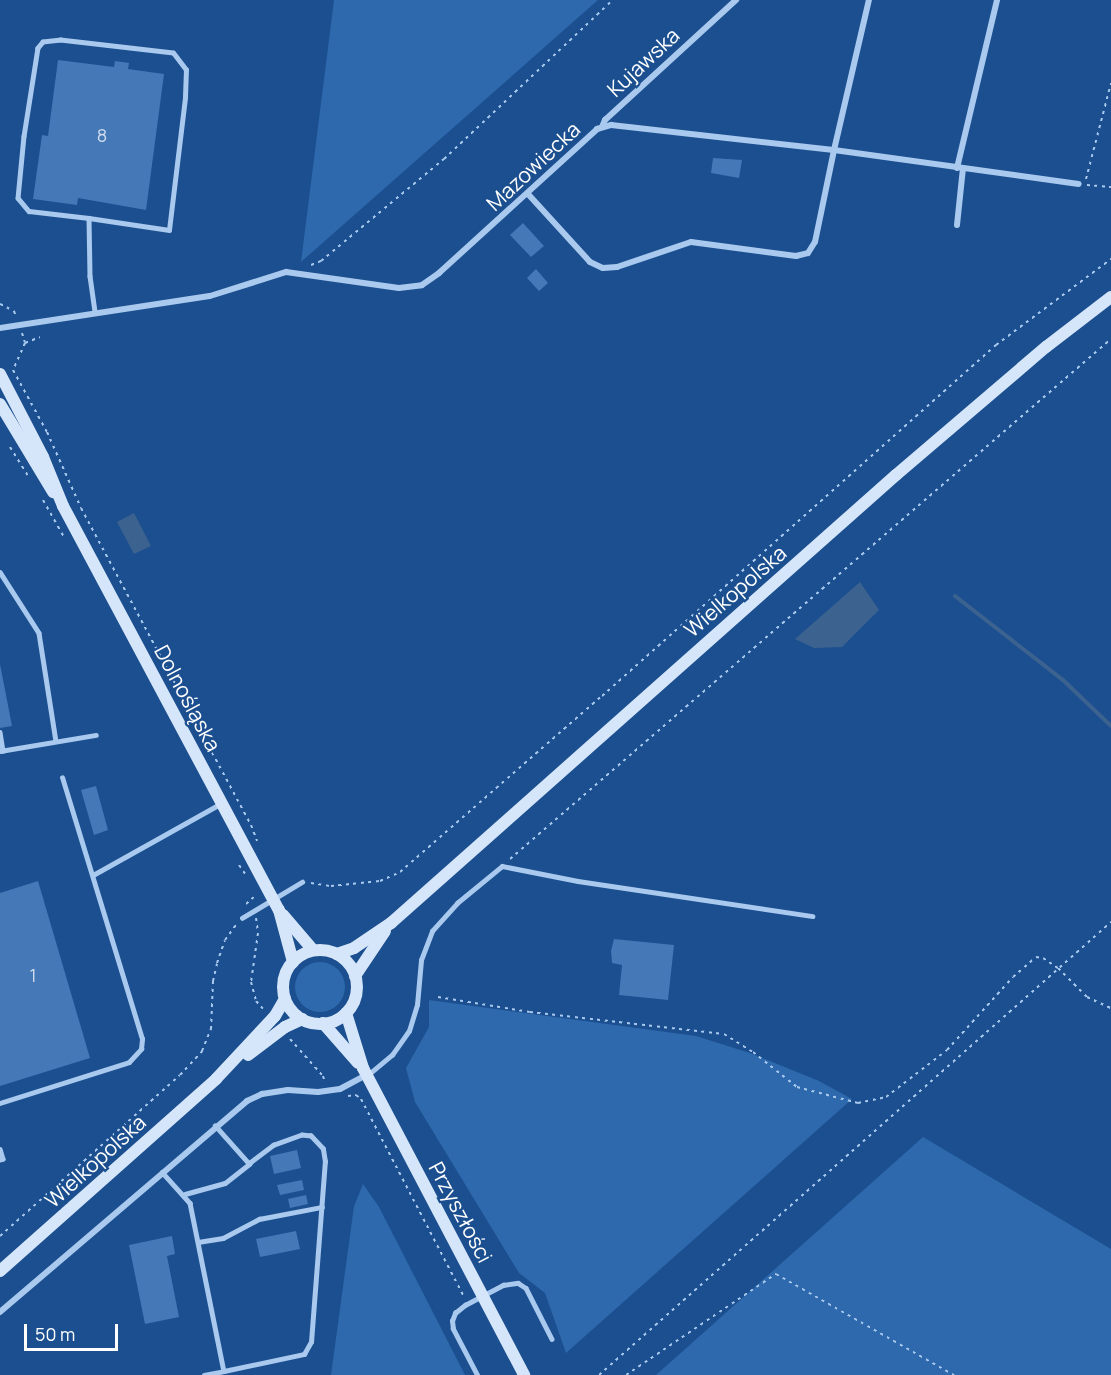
<!DOCTYPE html>
<meta charset="utf-8">
<style>
body{margin:0}
#map{position:relative;width:1111px;height:1375px;overflow:hidden;background:#1b4f8f;font-family:Manrope,sans-serif}
div>[style]{position:absolute}
[style*='--x']{left:calc(var(--x)*1px);top:calc(var(--y)*1px);width:calc(var(--w)*1px);rotate:calc(var(--a)*1deg)}
.green>*{inset:0;background:#2e69ad}
.round{border-radius:50%}
.water>*{inset:0;background:#3c6290}
.stream>*{height:4px;margin:-2px;padding:0 2px;transform-origin:2px;border-radius:2px;background:#3c6290}
.building>*{inset:0;background:#4478b7}
.path>*{height:2px;margin-top:-1px;transform-origin:0;background:repeating-linear-gradient(90deg,#a9c9ee 0 3px,transparent 0 7.5px)}
.lane>*{height:4.5px;margin:-2.25px;padding:0 2.25px;transform-origin:2.25px;border-radius:2.25px;background:#a9c9ee}
.street>*{height:6px;margin:-3px;padding:0 3px;transform-origin:3px;border-radius:3px;background:#a9c9ee}
.secondary>*{height:12px;margin:-6px;padding:0 6px;transform-origin:6px;border-radius:6px;background:#d6e6fa}
.secondary>.ring{margin:-6px;padding:0;box-sizing:content-box;background:none;border:12px solid #d6e6fa;border-radius:50%}
span{translate:-50% -50%;white-space:nowrap;text-align:center;line-height:1.15;-webkit-text-stroke:4.5px #1b4f8f;paint-order:stroke}
.number-label{font-size:18px;color:#d0dded}
.number-label span{-webkit-text-stroke-width:0}
.street-label{font-size:21px;color:#fff}
.scale{position:absolute;left:24px;top:1324px;width:94px;height:27px;box-sizing:border-box;border:3px solid #fff;border-top:0;padding-left:8px;font-size:18px;line-height:21px;white-space:nowrap;color:#fff;-webkit-text-stroke:4px #1b4f8f;paint-order:stroke}
</style>
<div id="map">
<div class="green">
<i style="clip-path:polygon(334px 0,598px 0,301px 262px)"></i>
<i class="round" style="left:295px;top:962px;width:50px;height:50px"></i>
<i style="clip-path:polygon(429px 1000px,696px 1036px,750px 1053px,819px 1081px,852px 1099px,566px 1353px,545px 1293px,519px 1273px,415px 1102px,406px 1068px,429px 1027px)"></i>
<i style="clip-path:polygon(923px 1137px,1111px 1249px,1111px 1375px,656px 1375px)"></i>
<i style="clip-path:polygon(363px 1184px,379px 1207px,465px 1375px,331px 1375px,354px 1206px)"></i>
</div>
<div class="water">
<i style="clip-path:polygon(134px 513px,151px 546px,134px 554px,117px 522px)"></i>
<i style="clip-path:polygon(860px 582px,879px 610px,842px 647px,814px 648px,795px 639px)"></i>
</div>
<div class="stream">
<i style="--x:955;--y:596;--w:137;--a:37.9"></i>
<i style="--x:1063;--y:680;--w:66;--a:43.8"></i>
</div>
<div class="building">
<i style="clip-path:polygon(58px 60px,114px 67px,115px 61px,129px 63px,128px 69px,164px 74px,146px 210px,78px 198px,77px 205px,33px 199px,42px 135px,48px 136px)"></i>
<i style="clip-path:polygon(713px 158px,742px 160px,739px 178px,711px 173px)"></i>
<i style="clip-path:polygon(523px 223px,544px 246px,531px 257px,510px 235px)"></i>
<i style="clip-path:polygon(536px 269px,548px 283px,539px 291px,527px 278px)"></i>
<i style="clip-path:polygon(0 664px,12px 726px,0 728px)"></i>
<i style="clip-path:polygon(96px 786px,108px 830px,94px 835px,81px 790px)"></i>
<i style="clip-path:polygon(38px 881px,90px 1058px,0 1086px,0 893px)"></i>
<i style="clip-path:polygon(614px 939px,674px 945px,668px 1000px,619px 995px,622px 965px,612px 963px,611px 951px)"></i>
<i style="clip-path:polygon(297px 1150px,301px 1168px,274px 1174px,270px 1156px)"></i>
<i style="clip-path:polygon(302px 1180px,304px 1190px,280px 1195px,277px 1185px)"></i>
<i style="clip-path:polygon(306px 1195px,308px 1204px,290px 1208px,288px 1199px)"></i>
<i style="clip-path:polygon(296px 1231px,300px 1249px,260px 1257px,256px 1239px)"></i>
<i style="clip-path:polygon(172px 1236px,175px 1254px,167px 1256px,179px 1317px,145px 1324px,129px 1245px)"></i>
</div>
<div class="path">
<i style="--x:1086;--y:179;--w:99;--a:-75.4"></i>
<i style="--x:1087;--y:185;--w:24;--a:5"></i>
<i style="--x:311;--y:265;--w:11;--a:-22"></i>
<i style="--x:321;--y:261;--w:160;--a:-39.7"></i>
<i style="--x:444;--y:159;--w:232;--a:-43.3"></i>
<i style="--x:0;--y:304;--w:16;--a:27"></i>
<i style="--x:14;--y:311;--w:6;--a:72"></i>
<i style="--x:22;--y:333;--w:10;--a:73"></i>
<i style="--x:25;--y:343;--w:30;--a:114"></i>
<i style="--x:13;--y:370;--w:71;--a:61.3"></i>
<i style="--x:47;--y:432;--w:83;--a:65.9"></i>
<i style="--x:81;--y:508;--w:360;--a:61.8"></i>
<i style="--x:251;--y:825;--w:17;--a:69"></i>
<i style="--x:25;--y:343;--w:16;--a:-22"></i>
<i style="--x:10;--y:447;--w:36;--a:58"></i>
<i style="--x:43;--y:500;--w:43;--a:60.4"></i>
<i style="--x:510;--y:859;--w:795;--a:-40.87"></i>
<i style="--x:239;--y:865;--w:12;--a:55"></i>
<i style="--x:311;--y:883;--w:20;--a:9"></i>
<i style="--x:331;--y:886;--w:49;--a:-5.8"></i>
<i style="--x:380;--y:881;--w:22;--a:-24"></i>
<i style="--x:400;--y:872;--w:268;--a:-41.1"></i>
<i style="--x:602;--y:696;--w:528;--a:-41.7"></i>
<i style="--x:996;--y:345;--w:144;--a:-36.8"></i>
<i style="--x:246;--y:904;--w:15;--a:-42"></i>
<i style="--x:256;--y:918;--w:15;--a:82"></i>
<i style="--x:258;--y:933;--w:49;--a:98.1"></i>
<i style="--x:251;--y:982;--w:20;--a:75"></i>
<i style="--x:256;--y:1001;--w:12;--a:48"></i>
<i style="--x:438;--y:997;--w:93;--a:9.3"></i>
<i style="--x:530;--y:1012;--w:195;--a:6.5"></i>
<i style="--x:724;--y:1034;--w:34;--a:32"></i>
<i style="--x:753;--y:1052;--w:56;--a:38.5"></i>
<i style="--x:797;--y:1087;--w:63;--a:14.7"></i>
<i style="--x:858;--y:1103;--w:29;--a:-12"></i>
<i style="--x:886;--y:1097;--w:77;--a:-37.6"></i>
<i style="--x:947;--y:1050;--w:98;--a:-47.9"></i>
<i style="--x:1013;--y:977;--w:30;--a:-41"></i>
<i style="--x:1036;--y:957;--w:7;--a:8"></i>
<i style="--x:1043;--y:958;--w:18;--a:34"></i>
<i style="--x:1058;--y:968;--w:41;--a:45"></i>
<i style="--x:1087;--y:997;--w:26;--a:25"></i>
<i style="--x:290;--y:1039;--w:50;--a:48.3"></i>
<i style="--x:323;--y:1076;--w:7;--a:74"></i>
<i style="--x:348;--y:1096;--w:8;--a:-7"></i>
<i style="--x:356;--y:1095;--w:6;--a:39"></i>
<i style="--x:361;--y:1099;--w:223;--a:62.5"></i>
<i style="--x:0;--y:1236;--w:241;--a:-41.8"></i>
<i style="--x:180;--y:1075;--w:33;--a:-47"></i>
<i style="--x:202;--y:1051;--w:24;--a:-68"></i>
<i style="--x:211;--y:1029;--w:48;--a:-87.6"></i>
<i style="--x:213;--y:981;--w:18;--a:-77"></i>
<i style="--x:217;--y:963;--w:24;--a:-71"></i>
<i style="--x:225;--y:940;--w:19;--a:-54"></i>
<i style="--x:599;--y:1375;--w:684;--a:-41.5"></i>
<i style="--x:626;--y:1375;--w:181;--a:-34"></i>
<i style="--x:776;--y:1274;--w:205;--a:29.6"></i>
</div>
<div class="lane">
<i style="--x:89;--y:218;--w:81;--a:8.5"></i>
<i style="--x:169;--y:230;--w:134;--a:-83.1"></i>
<i style="--x:185;--y:97;--w:27;--a:-88"></i>
<i style="--x:186;--y:70;--w:21;--a:-127"></i>
<i style="--x:173;--y:53;--w:113;--a:-173.4"></i>
<i style="--x:61;--y:40;--w:18;--a:174"></i>
<i style="--x:43;--y:42;--w:8;--a:130"></i>
<i style="--x:38;--y:48;--w:89;--a:99"></i>
<i style="--x:24;--y:136;--w:62;--a:95.5"></i>
<i style="--x:18;--y:198;--w:17;--a:50"></i>
<i style="--x:29;--y:211;--w:60;--a:6.7"></i>
<i style="--x:89;--y:218;--w:58;--a:89"></i>
<i style="--x:90;--y:276;--w:36;--a:82"></i>
<i style="--x:0;--y:572;--w:72;--a:57.4"></i>
<i style="--x:39;--y:633;--w:109;--a:81.1"></i>
<i style="--x:0;--y:732;--w:19;--a:81"></i>
<i style="--x:0;--y:751;--w:97;--a:-9.5"></i>
<i style="--x:93;--y:875;--w:148;--a:-29.2"></i>
<i style="--x:242;--y:918;--w:70;--a:-31"></i>
<i style="--x:369;--y:1074;--w:30;--a:-40"></i>
<i style="--x:392;--y:1055;--w:29;--a:-55"></i>
<i style="--x:409;--y:1031;--w:27;--a:-73"></i>
<i style="--x:417;--y:1005;--w:45;--a:-84.9"></i>
<i style="--x:421;--y:960;--w:31;--a:-69"></i>
<i style="--x:432;--y:931;--w:38;--a:-48"></i>
<i style="--x:457;--y:903;--w:58;--a:-39.4"></i>
<i style="--x:502;--y:866;--w:77;--a:11.2"></i>
<i style="--x:578;--y:881;--w:237;--a:8.5"></i>
<i style="--x:0;--y:1103;--w:135;--a:-17.6"></i>
<i style="--x:129;--y:1062;--w:18;--a:-47"></i>
<i style="--x:141;--y:1049;--w:10;--a:-84"></i>
<i style="--x:142;--y:1039;--w:273;--a:-107"></i>
<i style="--x:0;--y:1149;--w:10;--a:73"></i>
<i style="--x:3;--y:1159;--w:3;--a:162"></i>
<i style="--x:162;--y:1172;--w:42;--a:47.9"></i>
<i style="--x:190;--y:1203;--w:171;--a:78.6"></i>
<i style="--x:224;--y:1371;--w:82;--a:-12"></i>
<i style="--x:304;--y:1354;--w:14;--a:-60"></i>
<i style="--x:311;--y:1342;--w:181;--a:-85.6"></i>
<i style="--x:325;--y:1162;--w:13;--a:-99"></i>
<i style="--x:323;--y:1149;--w:18;--a:-133"></i>
<i style="--x:311;--y:1136;--w:9;--a:-174"></i>
<i style="--x:302;--y:1135;--w:30;--a:160"></i>
<i style="--x:274;--y:1145;--w:31;--a:143"></i>
<i style="--x:249;--y:1164;--w:51;--a:-131.8"></i>
<i style="--x:185;--y:1194;--w:41;--a:-15.4"></i>
<i style="--x:225;--y:1183;--w:31;--a:-38"></i>
<i style="--x:198;--y:1242;--w:25;--a:-9"></i>
<i style="--x:223;--y:1238;--w:41;--a:-27.8"></i>
<i style="--x:259;--y:1219;--w:64;--a:-10.8"></i>
<i style="--x:204;--y:1375;--w:20;--a:-11"></i>
<i style="--x:477;--y:1375;--w:52;--a:-117.6"></i>
<i style="--x:453;--y:1329;--w:8;--a:-97"></i>
<i style="--x:452;--y:1321;--w:9;--a:-69"></i>
<i style="--x:455;--y:1313;--w:13;--a:-39"></i>
<i style="--x:465;--y:1305;--w:43;--a:-27.8"></i>
<i style="--x:503;--y:1285;--w:15;--a:-8"></i>
<i style="--x:518;--y:1283;--w:9;--a:32"></i>
<i style="--x:526;--y:1288;--w:57;--a:63"></i>
</div>
<div class="street">
<i style="--x:602;--y:127;--w:8;--a:-67"></i>
<i style="--x:605;--y:120;--w:178;--a:-42.5"></i>
<i style="--x:957;--y:168;--w:173;--a:-76.6"></i>
<i style="--x:528;--y:194;--w:92;--a:47.6"></i>
<i style="--x:590;--y:262;--w:14;--a:25"></i>
<i style="--x:603;--y:268;--w:14;--a:-4"></i>
<i style="--x:617;--y:267;--w:78;--a:-18.7"></i>
<i style="--x:691;--y:242;--w:106;--a:7.6"></i>
<i style="--x:796;--y:256;--w:12;--a:-14"></i>
<i style="--x:808;--y:253;--w:13;--a:-58"></i>
<i style="--x:815;--y:242;--w:94;--a:-78.3"></i>
<i style="--x:834;--y:150;--w:154;--a:-76.9"></i>
<i style="--x:957;--y:225;--w:57;--a:-84"></i>
<i style="--x:0;--y:328;--w:212;--a:-8.7"></i>
<i style="--x:210;--y:296;--w:80;--a:-17.5"></i>
<i style="--x:286;--y:272;--w:114;--a:8.1"></i>
<i style="--x:399;--y:288;--w:23;--a:-7"></i>
<i style="--x:422;--y:285;--w:21;--a:-35"></i>
<i style="--x:439;--y:273;--w:214;--a:-42.3"></i>
<i style="--x:597;--y:129;--w:15;--a:-16"></i>
<i style="--x:611;--y:125;--w:224;--a:6.4"></i>
<i style="--x:834;--y:150;--w:247;--a:7.9"></i>
<i style="--x:0;--y:1312;--w:325;--a:-40.5"></i>
<i style="--x:247;--y:1101;--w:17;--a:-25"></i>
<i style="--x:262;--y:1094;--w:26;--a:-9"></i>
<i style="--x:288;--y:1090;--w:30;--a:4"></i>
<i style="--x:318;--y:1092;--w:22;--a:-8"></i>
<i style="--x:340;--y:1089;--w:30;--a:-28"></i>
</div>
<div class="secondary">
<i style="--x:0;--y:374;--w:93;--a:62.6"></i>
<i style="--x:43;--y:457;--w:53;--a:67.8"></i>
<i style="--x:63;--y:506;--w:458;--a:61.9"></i>
<i style="--x:279;--y:910;--w:54;--a:74.9"></i>
<i style="--x:0;--y:404;--w:103;--a:58.9"></i>
<i style="--x:283;--y:915;--w:46;--a:49.4"></i>
<i class="ring" style="left:283px;top:950px;width:62px;height:62px"></i>
<i style="--x:337;--y:954;--w:18;--a:-19"></i>
<i style="--x:354;--y:948;--w:45;--a:-34"></i>
<i style="--x:391;--y:923;--w:675;--a:-41.58"></i>
<i style="--x:896;--y:475;--w:197;--a:-40.5"></i>
<i style="--x:1046;--y:347;--w:82;--a:-37.6"></i>
<i style="--x:355;--y:976;--w:54;--a:-56.3"></i>
<i style="--x:346;--y:1013;--w:58;--a:72.8"></i>
<i style="--x:363;--y:1068;--w:347;--a:62.3"></i>
<i style="--x:323;--y:1023;--w:53;--a:48.8"></i>
<i style="--x:248;--y:1055;--w:46;--a:-37.1"></i>
<i style="--x:285;--y:1027;--w:19;--a:-25"></i>
<i style="--x:0;--y:1271;--w:289;--a:-41.6"></i>
<i style="--x:216;--y:1079;--w:86;--a:-46.9"></i>
<i style="--x:275;--y:1016;--w:20;--a:-60"></i>
</div>
<div class="number-label">
<span style="left:102px;top:135px">8</span>
<span style="left:33px;top:975px">1</span>
</div>
<div class="street-label">
<span style="left:643px;top:62px;rotate:-43deg">Kujawska</span>
<span style="left:533px;top:166px;rotate:-43deg">Mazowiecka</span>
<span style="left:735px;top:591px;rotate:-41deg">Wielkopolska</span>
<span style="left:188px;top:698px;rotate:62deg">Dolnośląska</span>
<span style="left:95px;top:1161px;rotate:-42deg">Wielkopolska</span>
<span style="left:461px;top:1212px;rotate:62deg">Przyszłości</span>
</div>
<div class="scale">50 m</div>
</div>
